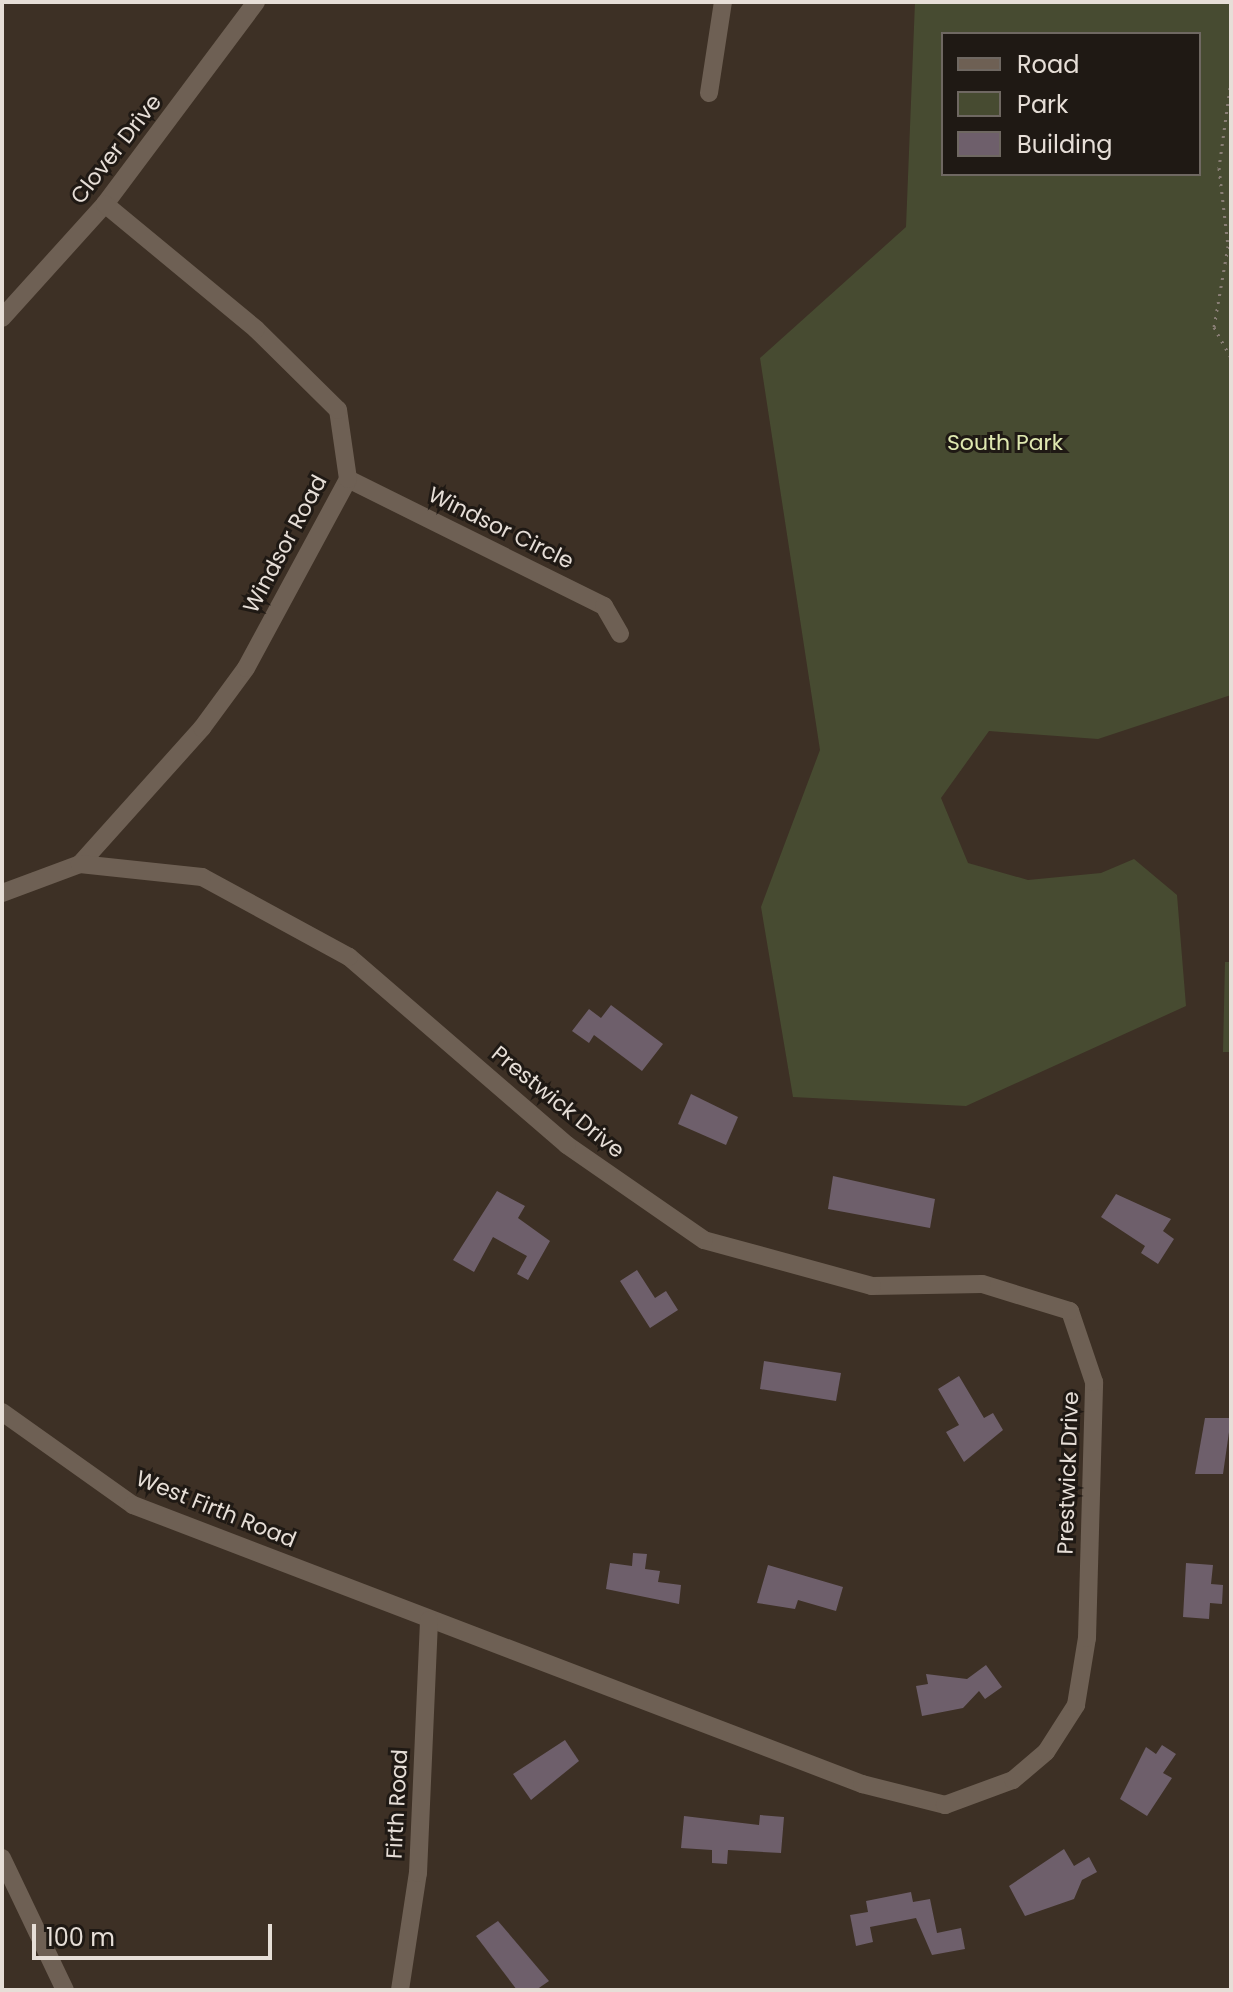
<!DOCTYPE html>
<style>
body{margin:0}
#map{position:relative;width:1233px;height:1992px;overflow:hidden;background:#3d3025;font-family:Poppins,sans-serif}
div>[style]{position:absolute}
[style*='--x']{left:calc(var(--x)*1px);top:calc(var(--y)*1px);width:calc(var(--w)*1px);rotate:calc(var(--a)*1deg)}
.green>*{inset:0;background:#474b31}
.building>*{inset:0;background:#6e5f6b}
.path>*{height:3px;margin-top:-1.5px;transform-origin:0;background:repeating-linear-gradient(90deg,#897e75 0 2px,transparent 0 8px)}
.minor>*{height:18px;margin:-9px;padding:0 9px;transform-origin:9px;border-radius:9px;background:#6e6054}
span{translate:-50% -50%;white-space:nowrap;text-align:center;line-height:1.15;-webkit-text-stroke:6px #1f1914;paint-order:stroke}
.street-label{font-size:22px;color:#e6ded7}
.park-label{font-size:22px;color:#dfe8b0}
.frame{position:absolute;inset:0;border:4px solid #e6ded7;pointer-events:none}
.legend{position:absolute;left:941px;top:32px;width:260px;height:144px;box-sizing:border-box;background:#1f1914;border:2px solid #6f6862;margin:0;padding:10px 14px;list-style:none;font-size:24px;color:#e6ded7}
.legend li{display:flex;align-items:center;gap:16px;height:40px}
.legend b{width:40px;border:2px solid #6f6862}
.scale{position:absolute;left:32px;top:1924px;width:240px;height:36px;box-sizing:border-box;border:4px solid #e6ded7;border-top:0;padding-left:10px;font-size:24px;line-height:28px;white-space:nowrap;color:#e6ded7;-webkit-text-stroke:6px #1f1914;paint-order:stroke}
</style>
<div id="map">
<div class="green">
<i style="clip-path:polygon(evenodd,915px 2px,1231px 2px,1231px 695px,1098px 739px,989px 731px,941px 798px,968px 863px,1028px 880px,1101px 873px,1134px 859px,1177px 895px,1186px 1006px,966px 1106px,793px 1097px,761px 907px,820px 750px,760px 358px,906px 227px,915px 2px,1199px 34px,1199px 174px,943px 174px,943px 34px,1199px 34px)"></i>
<i style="clip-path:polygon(1225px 962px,1231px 962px,1231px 1052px,1223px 1052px)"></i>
</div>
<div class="building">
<i style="clip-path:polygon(611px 1005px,663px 1044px,642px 1071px,594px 1035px,589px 1043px,572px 1031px,589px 1009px,601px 1018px)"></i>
<i style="clip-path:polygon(691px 1094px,738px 1117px,726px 1145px,678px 1124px)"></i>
<i style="clip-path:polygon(833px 1176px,935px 1199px,930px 1228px,828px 1209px)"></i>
<i style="clip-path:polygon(497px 1191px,525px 1206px,518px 1218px,550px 1241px,528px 1280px,517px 1274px,527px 1256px,493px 1237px,474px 1272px,453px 1260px)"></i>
<i style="clip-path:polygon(1116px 1194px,1171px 1219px,1163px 1231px,1174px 1239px,1158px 1264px,1141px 1253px,1145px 1246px,1101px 1217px)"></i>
<i style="clip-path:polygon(637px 1270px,655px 1298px,666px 1291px,678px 1310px,650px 1328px,620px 1281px)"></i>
<i style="clip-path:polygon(764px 1361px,841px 1373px,836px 1401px,760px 1389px)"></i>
<i style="clip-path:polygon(959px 1376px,984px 1418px,993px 1413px,1003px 1430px,964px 1462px,946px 1432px,959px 1425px,938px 1389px)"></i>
<i style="clip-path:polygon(1205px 1418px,1231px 1418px,1223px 1474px,1195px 1474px)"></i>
<i style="clip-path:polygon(633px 1553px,647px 1554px,645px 1569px,660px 1571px,658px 1582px,681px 1585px,679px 1604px,606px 1589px,610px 1563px,632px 1566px)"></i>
<i style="clip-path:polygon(1186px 1563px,1213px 1565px,1211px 1584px,1223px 1585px,1222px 1604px,1210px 1603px,1209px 1619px,1183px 1617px)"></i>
<i style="clip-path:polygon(768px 1565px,843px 1587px,836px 1611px,798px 1600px,795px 1609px,757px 1603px)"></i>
<i style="clip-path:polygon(986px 1665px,1002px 1687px,985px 1699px,979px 1691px,963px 1708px,922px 1716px,916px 1686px,928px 1684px,926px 1674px,967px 1679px)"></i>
<i style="clip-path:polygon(565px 1740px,579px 1761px,531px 1800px,513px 1774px)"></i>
<i style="clip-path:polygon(1162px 1745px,1176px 1754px,1163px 1773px,1172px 1778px,1147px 1816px,1120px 1799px,1146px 1747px,1156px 1754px)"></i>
<i style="clip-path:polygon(760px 1815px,784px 1817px,781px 1853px,728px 1850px,727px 1864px,712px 1863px,712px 1850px,681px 1848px,684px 1816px,759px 1825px)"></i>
<i style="clip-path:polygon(1064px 1849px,1074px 1866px,1089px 1857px,1097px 1872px,1082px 1880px,1074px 1899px,1025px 1916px,1009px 1886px)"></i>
<i style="clip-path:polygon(911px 1892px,913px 1902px,930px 1899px,937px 1933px,961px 1928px,965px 1949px,932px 1955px,916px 1918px,870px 1927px,873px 1942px,856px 1946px,850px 1915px,868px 1912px,866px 1901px)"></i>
<i style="clip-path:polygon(498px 1921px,549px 1981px,536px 1990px,517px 1990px,476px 1936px)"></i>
</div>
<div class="path">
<i style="--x:1231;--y:80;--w:89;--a:97.8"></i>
<i style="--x:1219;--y:168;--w:79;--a:83.4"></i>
<i style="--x:1228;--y:246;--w:82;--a:99.8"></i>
<i style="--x:1214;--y:327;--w:35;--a:61"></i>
</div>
<div class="minor">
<i style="--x:709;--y:93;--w:92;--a:-81.3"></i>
<i style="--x:2;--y:318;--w:154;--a:-47.9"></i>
<i style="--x:105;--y:204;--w:252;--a:-53.2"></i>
<i style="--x:348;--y:479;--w:286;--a:26.4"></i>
<i style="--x:604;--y:606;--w:32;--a:60"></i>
<i style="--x:2;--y:893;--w:83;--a:-20.4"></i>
<i style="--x:80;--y:864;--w:183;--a:-48.1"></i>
<i style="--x:202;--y:728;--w:74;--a:-53.7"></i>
<i style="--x:246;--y:668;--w:215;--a:-61.6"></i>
<i style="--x:348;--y:479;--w:70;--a:-98.2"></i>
<i style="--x:338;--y:410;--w:115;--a:-135.4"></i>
<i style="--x:256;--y:329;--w:196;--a:-140.4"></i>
<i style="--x:2;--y:1412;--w:161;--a:35.4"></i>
<i style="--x:133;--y:1505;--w:781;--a:20.94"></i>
<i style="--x:862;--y:1784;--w:86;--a:14.2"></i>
<i style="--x:945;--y:1805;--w:72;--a:-20.2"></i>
<i style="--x:1013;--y:1780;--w:43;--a:-40.3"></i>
<i style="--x:1046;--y:1752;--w:56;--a:-57.4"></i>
<i style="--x:1076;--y:1705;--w:68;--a:-80.7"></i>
<i style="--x:1087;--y:1638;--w:256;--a:-88.4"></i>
<i style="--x:1094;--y:1382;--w:75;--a:-108.7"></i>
<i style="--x:1070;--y:1311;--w:92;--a:-162.9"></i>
<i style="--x:982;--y:1284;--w:110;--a:179"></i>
<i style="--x:872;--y:1286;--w:174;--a:-164.7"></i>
<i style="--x:704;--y:1240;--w:167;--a:-145.3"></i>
<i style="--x:567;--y:1145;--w:288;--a:-139.2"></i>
<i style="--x:349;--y:957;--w:167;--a:-151.4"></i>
<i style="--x:202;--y:877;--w:123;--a:-173.9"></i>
<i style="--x:2;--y:1858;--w:146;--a:64.5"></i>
<i style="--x:400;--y:1990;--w:118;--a:-81.3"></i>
<i style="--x:418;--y:1873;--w:253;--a:-87.5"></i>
</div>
<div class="street-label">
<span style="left:116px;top:149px;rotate:-52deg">Clover Drive</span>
<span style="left:501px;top:528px;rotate:26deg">Windsor Circle</span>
<span style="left:285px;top:544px;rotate:-62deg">Windsor Road</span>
<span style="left:558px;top:1102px;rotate:39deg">Prestwick Drive</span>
<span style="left:1068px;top:1473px;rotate:-88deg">Prestwick Drive</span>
<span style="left:216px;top:1509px;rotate:22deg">West Firth Road</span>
<span style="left:397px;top:1804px;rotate:-87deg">Firth Road</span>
</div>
<div class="park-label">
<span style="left:1005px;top:443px">South Park</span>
</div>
<div class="frame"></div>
<ul class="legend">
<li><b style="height:10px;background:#6e6054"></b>Road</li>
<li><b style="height:22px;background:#474b31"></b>Park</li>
<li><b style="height:22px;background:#6e5f6b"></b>Building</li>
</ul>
<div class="scale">100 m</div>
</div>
